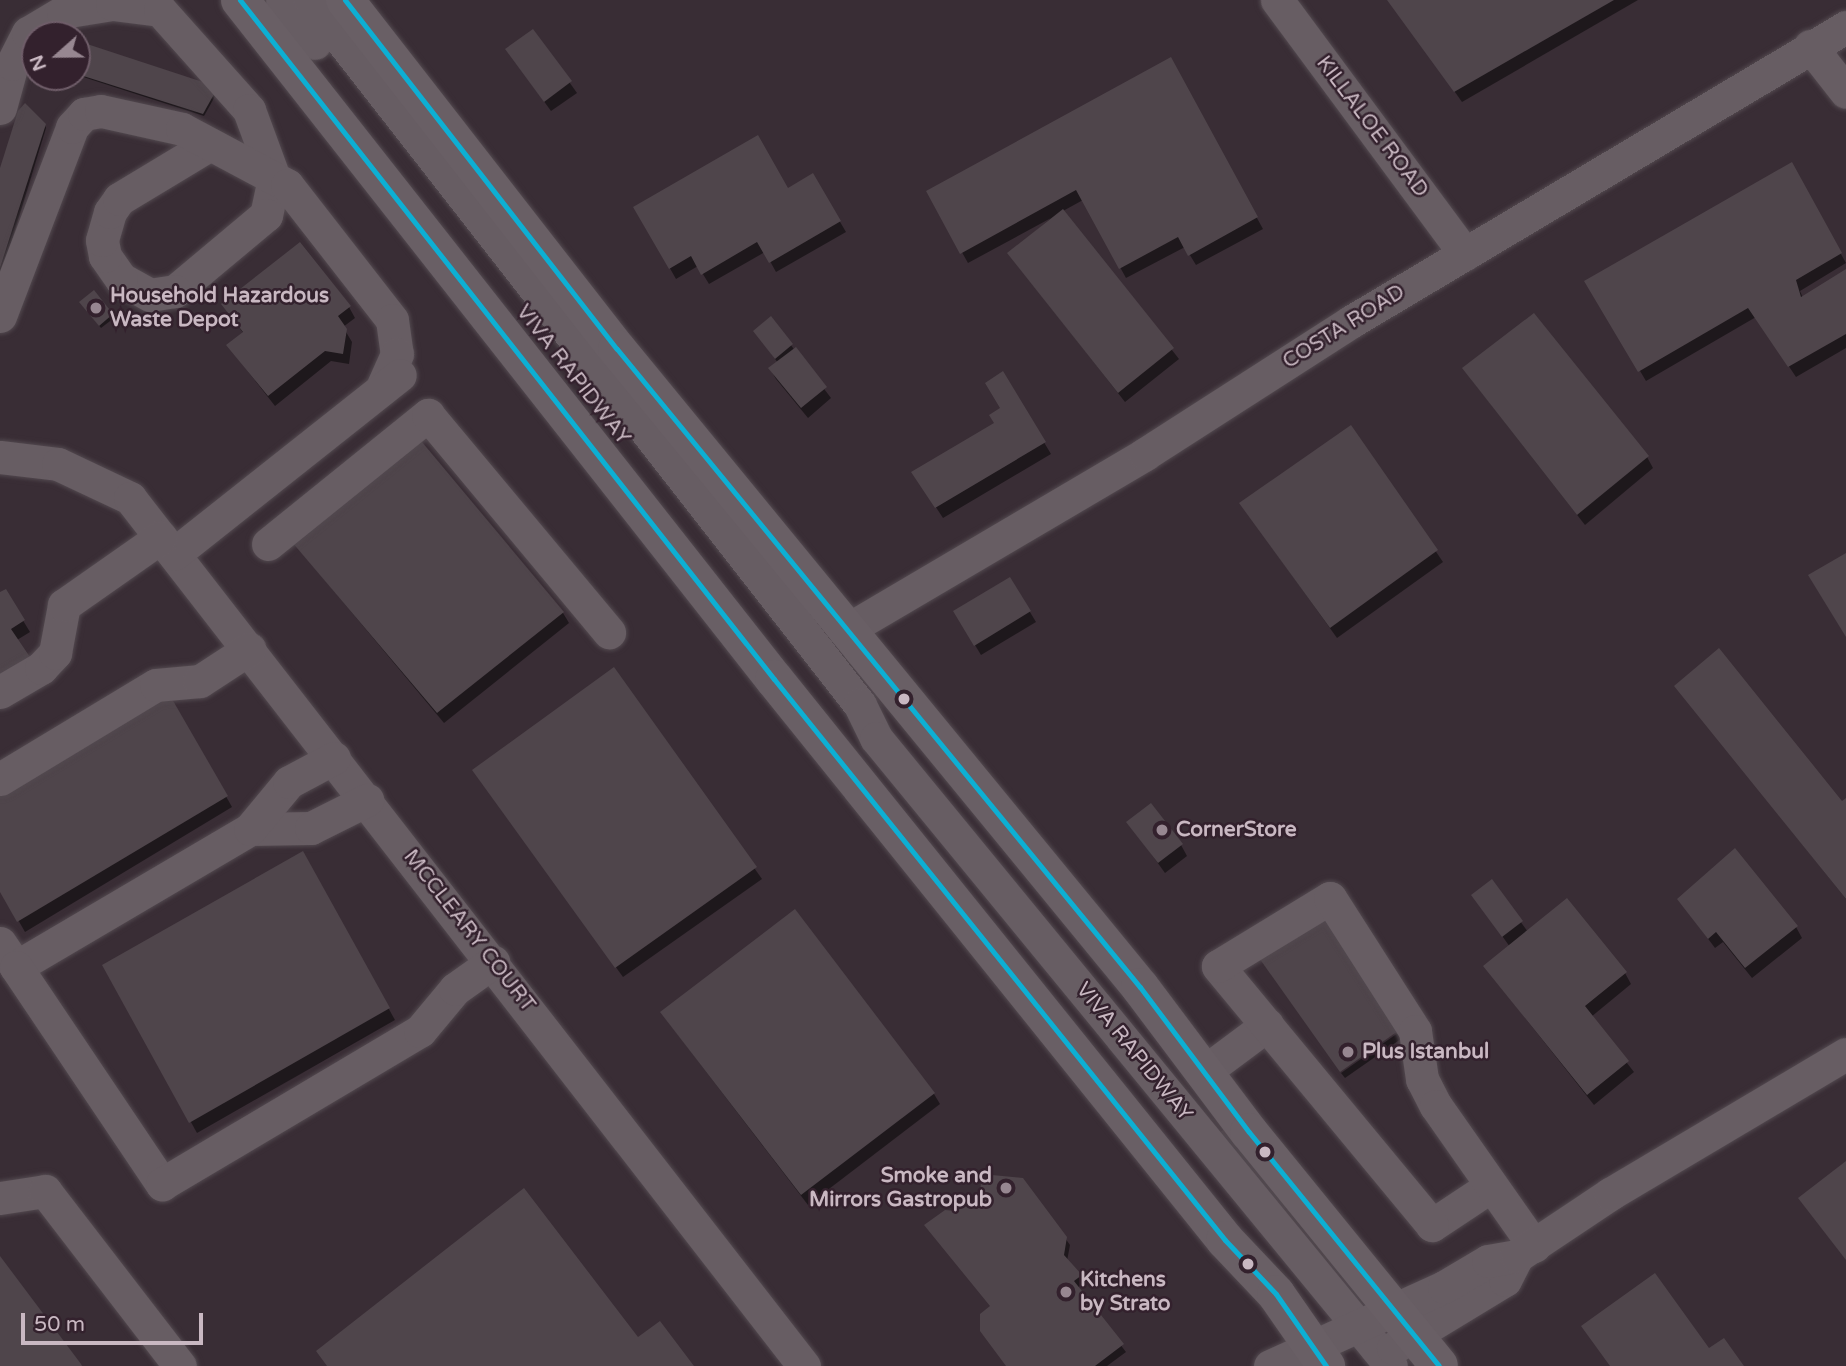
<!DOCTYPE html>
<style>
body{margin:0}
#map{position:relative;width:1846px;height:1366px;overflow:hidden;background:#392d35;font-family:"Varela Round",sans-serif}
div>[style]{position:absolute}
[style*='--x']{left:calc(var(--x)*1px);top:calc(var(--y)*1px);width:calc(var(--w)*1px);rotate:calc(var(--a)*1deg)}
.shadow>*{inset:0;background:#0007}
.building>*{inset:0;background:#4f454b}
.roads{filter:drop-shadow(0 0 2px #52494f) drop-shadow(0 0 2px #52494f)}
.minor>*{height:33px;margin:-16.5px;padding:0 16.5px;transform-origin:16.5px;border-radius:16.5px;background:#675d63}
.major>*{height:38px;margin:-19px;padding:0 19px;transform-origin:19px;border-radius:19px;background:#695f65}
.bus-1>*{height:5px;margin:-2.5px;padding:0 2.5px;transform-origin:2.5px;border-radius:2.5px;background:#0dafd3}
.dots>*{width:19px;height:19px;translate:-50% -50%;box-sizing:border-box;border:4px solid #33212d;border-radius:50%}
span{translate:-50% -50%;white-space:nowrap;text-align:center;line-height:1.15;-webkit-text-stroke:5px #33212d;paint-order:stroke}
.street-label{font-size:21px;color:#c9b8c2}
.poi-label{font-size:21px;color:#c9b8c2;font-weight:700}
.left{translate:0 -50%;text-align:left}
.right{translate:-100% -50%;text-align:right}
.north{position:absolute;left:21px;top:21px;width:70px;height:70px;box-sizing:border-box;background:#33212d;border:2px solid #6f5d69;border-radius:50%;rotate:249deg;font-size:19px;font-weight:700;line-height:28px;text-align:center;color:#c9b8c2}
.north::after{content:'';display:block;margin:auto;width:24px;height:32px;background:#978791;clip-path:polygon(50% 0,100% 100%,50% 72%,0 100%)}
.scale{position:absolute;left:21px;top:1313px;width:182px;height:32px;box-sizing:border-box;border:4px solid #c9b8c2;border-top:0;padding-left:9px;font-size:21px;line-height:24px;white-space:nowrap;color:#c9b8c2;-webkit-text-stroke:5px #33212d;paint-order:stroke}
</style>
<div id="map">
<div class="shadow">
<i style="clip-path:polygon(1390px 0,1638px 0,1462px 102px)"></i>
<i style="clip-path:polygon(533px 31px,577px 93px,551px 111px,514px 60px)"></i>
<i style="clip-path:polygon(77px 54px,218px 91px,204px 116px,77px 75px)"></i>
<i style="clip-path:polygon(1170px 60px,1263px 229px,1196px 265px,1185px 247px,1126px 278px,1083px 200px,1063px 211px,1179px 359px,1125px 402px,1009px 254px,1051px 218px,968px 263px,928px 192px)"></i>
<i style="clip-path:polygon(45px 125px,46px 128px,0 280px,0 173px)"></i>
<i style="clip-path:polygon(1791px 165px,1846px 263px,1800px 291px,1803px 298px,1846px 271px,1846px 348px,1796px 377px,1756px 317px,1646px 381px,1587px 282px)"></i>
<i style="clip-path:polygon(813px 176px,846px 232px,776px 272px,765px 252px,709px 284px,698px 266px,676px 279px,635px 207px,787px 190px)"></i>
<i style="clip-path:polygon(94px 292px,114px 318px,101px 328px,83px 305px)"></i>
<i style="clip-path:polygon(223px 305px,349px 307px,355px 318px,343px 327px,352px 342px,349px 364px,331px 361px,275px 406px,228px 346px,244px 334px)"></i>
<i style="clip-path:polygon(771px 319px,831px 398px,808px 418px,776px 379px,770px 369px,778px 363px,755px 331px)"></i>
<i style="clip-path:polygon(1003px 374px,1051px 454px,943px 518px,920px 483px,996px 423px,1003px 409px)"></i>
<i style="clip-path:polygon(1471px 379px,1647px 457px,1653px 468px,1585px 525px)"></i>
<i style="clip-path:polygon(1351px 427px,1443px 562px,1337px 638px,1241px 504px)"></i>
<i style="clip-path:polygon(288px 536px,563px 613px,569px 623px,444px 723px)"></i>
<i style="clip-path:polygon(1010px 579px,1036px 622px,981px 655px,955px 612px)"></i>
<i style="clip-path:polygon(5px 591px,30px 632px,17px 640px,0 695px,0 595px)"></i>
<i style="clip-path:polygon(613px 669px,762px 879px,623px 977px,481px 781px)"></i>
<i style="clip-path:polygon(1676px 686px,1842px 804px,1846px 801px,1846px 899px)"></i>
<i style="clip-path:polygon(168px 694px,232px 807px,25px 932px,0 888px)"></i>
<i style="clip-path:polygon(1129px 823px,1181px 845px,1187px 856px,1165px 873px)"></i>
<i style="clip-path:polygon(302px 853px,395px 1020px,197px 1133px,104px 966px)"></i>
<i style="clip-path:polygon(1491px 881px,1528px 932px,1625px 973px,1631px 984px,1591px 1017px,1634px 1072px,1594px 1105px,1485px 967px,1510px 947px,1473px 895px)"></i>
<i style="clip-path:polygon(1679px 900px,1796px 927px,1802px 938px,1752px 978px,1723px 942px,1715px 948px)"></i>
<i style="clip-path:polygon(669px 1023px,934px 1094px,940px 1104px,808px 1205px)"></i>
<i style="clip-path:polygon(1405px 1028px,1408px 1034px,1345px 1078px,1341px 1073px)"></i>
<i style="clip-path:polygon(1065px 1238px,1070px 1245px,1067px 1261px,1084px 1283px,1077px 1288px,1126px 1352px,1107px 1366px,1007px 1366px)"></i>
</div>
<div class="building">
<i style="clip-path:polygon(1387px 0,1614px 0,1454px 92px)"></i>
<i style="clip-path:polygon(533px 29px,572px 81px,544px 102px,505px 49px)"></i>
<i style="clip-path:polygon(84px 43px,218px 87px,203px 114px,77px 74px,77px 52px)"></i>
<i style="clip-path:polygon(1171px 57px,1258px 217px,1188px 256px,1178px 237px,1119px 269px,1076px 190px,960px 254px,926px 191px)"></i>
<i style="clip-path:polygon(25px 103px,46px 124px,0 268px,0 168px,18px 111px)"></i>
<i style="clip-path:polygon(758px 135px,788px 188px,813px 173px,841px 221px,769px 263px,757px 242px,701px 275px,691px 256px,669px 269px,633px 207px)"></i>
<i style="clip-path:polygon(1792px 162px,1842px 253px,1796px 280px,1801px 297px,1846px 269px,1846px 334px,1788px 367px,1748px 308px,1638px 372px,1584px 281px)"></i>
<i style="clip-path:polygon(1063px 209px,1174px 348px,1118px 393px,1007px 253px)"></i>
<i style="clip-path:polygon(300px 242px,351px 306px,338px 316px,347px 329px,343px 354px,325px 351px,268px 396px,226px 345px,243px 332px,221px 304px)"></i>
<i style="clip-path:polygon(94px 290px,113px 314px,99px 326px,79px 302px)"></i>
<i style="clip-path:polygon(1534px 313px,1649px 456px,1577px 515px,1462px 368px)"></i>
<i style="clip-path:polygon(771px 316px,793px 344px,775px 359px,753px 331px)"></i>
<i style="clip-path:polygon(796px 347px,827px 387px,801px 408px,768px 368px)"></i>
<i style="clip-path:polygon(1003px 371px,1046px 442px,935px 508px,911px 472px,994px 423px,989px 415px,1000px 408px,985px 383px)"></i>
<i style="clip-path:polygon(1351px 425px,1438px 550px,1330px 628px,1239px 503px)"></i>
<i style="clip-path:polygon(412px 430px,564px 612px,437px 713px,286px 535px)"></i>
<i style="clip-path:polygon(1846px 553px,1846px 637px,1808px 575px)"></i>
<i style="clip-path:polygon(1010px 577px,1031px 611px,974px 646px,953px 611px)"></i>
<i style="clip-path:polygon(6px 589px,25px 620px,11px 629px,32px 660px,0 681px,0 592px)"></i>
<i style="clip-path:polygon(1719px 648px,1842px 801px,1846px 798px,1846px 899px,1674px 686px)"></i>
<i style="clip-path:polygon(614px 667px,757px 867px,615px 968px,472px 770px)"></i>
<i style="clip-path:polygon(168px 692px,228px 796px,17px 922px,0 892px,0 793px)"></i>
<i style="clip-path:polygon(1151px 803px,1183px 844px,1158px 863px,1126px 822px)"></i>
<i style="clip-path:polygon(1735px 848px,1798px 926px,1745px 968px,1716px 932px,1708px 939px,1677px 899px)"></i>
<i style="clip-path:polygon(303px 851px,390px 1008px,189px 1123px,102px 965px)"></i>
<i style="clip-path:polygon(1492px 879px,1523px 921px,1502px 937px,1471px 895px)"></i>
<i style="clip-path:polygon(1567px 898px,1627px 972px,1585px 1006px,1629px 1061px,1587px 1095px,1483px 966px)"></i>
<i style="clip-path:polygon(795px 909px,935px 1093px,801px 1195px,660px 1012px)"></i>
<i style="clip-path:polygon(1323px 909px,1405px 1026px,1340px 1072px,1257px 955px)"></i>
<i style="clip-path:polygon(1230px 1124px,1294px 1201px,1281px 1212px,1217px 1135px)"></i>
<i style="clip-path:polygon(1846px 1161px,1846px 1260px,1798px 1198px)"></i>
<i style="clip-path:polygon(992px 1175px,1023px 1178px,1067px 1237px,1064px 1255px,1082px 1275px,1074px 1281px,1124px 1344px,1095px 1366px,1006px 1366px,980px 1331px,980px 1314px,990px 1306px,924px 1225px,945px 1210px,956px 1211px,980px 1193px,981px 1182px)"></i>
<i style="clip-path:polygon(524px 1188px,638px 1337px,660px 1321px,694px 1366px,327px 1366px,316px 1351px)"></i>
<i style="clip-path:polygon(0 1256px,81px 1364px,82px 1366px,0 1366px)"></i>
<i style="clip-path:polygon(1655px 1273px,1709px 1348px,1724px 1338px,1744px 1366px,1610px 1366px,1581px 1326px)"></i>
</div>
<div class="roads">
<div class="minor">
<i style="--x:282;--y:0;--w:54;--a:52.5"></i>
<i style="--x:310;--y:0;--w:894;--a:52.04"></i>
<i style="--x:860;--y:705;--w:37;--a:64"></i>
<i style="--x:876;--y:738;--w:812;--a:50.65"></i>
<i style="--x:1277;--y:0;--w:316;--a:53.5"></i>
<i style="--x:1810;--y:46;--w:58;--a:52"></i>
<i style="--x:0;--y:108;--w:46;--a:-74.7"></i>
<i style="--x:12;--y:64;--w:35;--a:-63"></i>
<i style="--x:28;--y:33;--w:41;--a:-31"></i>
<i style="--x:63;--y:12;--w:50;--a:-9.3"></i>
<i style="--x:112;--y:4;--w:48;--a:7.1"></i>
<i style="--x:160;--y:10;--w:134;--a:48.3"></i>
<i style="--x:249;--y:110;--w:72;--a:69.8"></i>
<i style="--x:274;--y:178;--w:38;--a:102"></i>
<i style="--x:266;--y:215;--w:119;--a:140.1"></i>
<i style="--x:175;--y:291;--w:25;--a:171"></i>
<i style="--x:150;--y:295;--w:33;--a:-151"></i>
<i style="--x:121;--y:279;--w:28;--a:-125"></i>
<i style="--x:105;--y:256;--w:16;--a:-101"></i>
<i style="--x:102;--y:240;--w:29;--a:-74"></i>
<i style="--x:110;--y:212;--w:16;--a:-55"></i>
<i style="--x:119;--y:199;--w:106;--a:-31.1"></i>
<i style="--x:0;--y:316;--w:202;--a:-69.1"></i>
<i style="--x:72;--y:127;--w:18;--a:-47"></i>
<i style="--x:84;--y:114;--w:17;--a:-10"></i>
<i style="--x:101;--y:111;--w:83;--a:12.5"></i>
<i style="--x:182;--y:129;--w:119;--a:28.1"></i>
<i style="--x:287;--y:185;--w:171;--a:52.1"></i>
<i style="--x:392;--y:320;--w:34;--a:82"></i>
<i style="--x:397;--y:354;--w:35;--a:114"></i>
<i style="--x:0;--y:457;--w:58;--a:6.9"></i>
<i style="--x:58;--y:464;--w:80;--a:25.3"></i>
<i style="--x:130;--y:498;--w:1099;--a:52.17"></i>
<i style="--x:268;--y:544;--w:206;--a:-38.9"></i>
<i style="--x:428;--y:415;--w:283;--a:50.2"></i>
<i style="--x:174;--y:554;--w:288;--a:-38.4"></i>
<i style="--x:845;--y:631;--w:348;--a:-30.5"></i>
<i style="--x:1145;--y:454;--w:246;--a:-32.7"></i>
<i style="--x:1352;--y:321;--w:575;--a:-30.76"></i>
<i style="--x:0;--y:692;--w:48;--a:-30.3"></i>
<i style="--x:41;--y:668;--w:21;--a:-47"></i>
<i style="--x:55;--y:653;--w:49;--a:-79.4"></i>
<i style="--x:64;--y:605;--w:118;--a:-35"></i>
<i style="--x:0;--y:779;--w:182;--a:-31.1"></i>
<i style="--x:156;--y:685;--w:44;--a:-5.2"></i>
<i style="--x:200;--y:681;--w:59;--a:-33.1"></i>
<i style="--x:250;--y:829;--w:61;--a:-0.9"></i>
<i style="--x:311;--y:828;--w:63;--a:-26.6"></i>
<i style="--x:0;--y:943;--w:29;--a:56"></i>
<i style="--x:16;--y:967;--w:272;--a:-30.5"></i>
<i style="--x:250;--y:829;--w:61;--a:-50.3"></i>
<i style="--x:289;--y:782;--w:51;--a:-28.1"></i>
<i style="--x:16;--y:967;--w:262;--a:56.1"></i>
<i style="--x:162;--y:1184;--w:300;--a:-30.7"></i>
<i style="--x:420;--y:1031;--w:55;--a:-50.2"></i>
<i style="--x:455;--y:989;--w:47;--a:-35.4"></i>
<i style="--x:1204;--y:1072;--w:79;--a:-36.7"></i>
<i style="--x:1491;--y:1186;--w:71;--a:146.5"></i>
<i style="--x:1432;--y:1225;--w:336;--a:-129.6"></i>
<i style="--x:1218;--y:966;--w:131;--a:-31.3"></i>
<i style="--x:1330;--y:898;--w:158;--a:57.4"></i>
<i style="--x:1415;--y:1031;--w:49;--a:81.7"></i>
<i style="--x:1422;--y:1079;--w:30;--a:63"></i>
<i style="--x:1436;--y:1106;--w:171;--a:55"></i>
<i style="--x:0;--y:1198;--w:46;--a:-8.8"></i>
<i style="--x:45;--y:1191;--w:221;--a:52.4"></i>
<i style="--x:1393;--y:1348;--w:131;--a:-31.3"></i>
<i style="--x:1505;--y:1280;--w:27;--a:-63"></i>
<i style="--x:1270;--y:1366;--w:191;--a:-24.4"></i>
<i style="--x:1444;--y:1287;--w:51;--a:-30.6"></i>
<i style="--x:1488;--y:1261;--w:29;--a:-10"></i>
<i style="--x:1517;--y:1256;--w:112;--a:-33.7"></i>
<i style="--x:1610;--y:1194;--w:274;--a:-30.7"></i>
</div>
<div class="major">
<i style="--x:240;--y:0;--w:864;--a:51.82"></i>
<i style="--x:774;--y:679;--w:720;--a:51.2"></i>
<i style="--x:1225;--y:1240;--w:74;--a:46.6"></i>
<i style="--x:1276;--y:1294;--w:88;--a:55.2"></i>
<i style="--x:345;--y:0;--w:442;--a:52.1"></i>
<i style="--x:617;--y:349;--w:825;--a:50.66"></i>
<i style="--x:1140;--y:987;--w:181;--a:53.1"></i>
<i style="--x:1249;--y:1132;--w:301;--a:50.9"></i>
</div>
</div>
<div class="bus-1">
<i style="--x:240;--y:0;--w:864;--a:51.82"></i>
<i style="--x:774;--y:679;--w:720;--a:51.2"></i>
<i style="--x:1225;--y:1240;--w:74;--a:46.6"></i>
<i style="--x:1276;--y:1294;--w:88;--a:55.2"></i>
<i style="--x:345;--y:0;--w:442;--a:52.1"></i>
<i style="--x:617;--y:349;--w:825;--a:50.66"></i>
<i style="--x:1140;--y:987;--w:181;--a:53.1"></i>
<i style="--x:1249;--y:1132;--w:301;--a:50.9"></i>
</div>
<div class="dots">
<i style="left:96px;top:308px;background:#978791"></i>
<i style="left:904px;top:699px;background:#c9b8c2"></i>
<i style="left:1162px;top:830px;background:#978791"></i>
<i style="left:1348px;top:1052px;background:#978791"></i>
<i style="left:1265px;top:1152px;background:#c9b8c2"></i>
<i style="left:1006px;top:1188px;background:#978791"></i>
<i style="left:1248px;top:1264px;background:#c9b8c2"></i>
<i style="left:1066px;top:1292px;background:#978791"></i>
</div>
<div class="street-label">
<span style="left:1372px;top:127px;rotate:53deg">KILLALOE ROAD</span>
<span style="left:1344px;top:327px;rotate:-32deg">COSTA ROAD</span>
<span style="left:573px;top:375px;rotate:52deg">VIVA RAPIDWAY</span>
<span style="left:469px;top:931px;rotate:52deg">MCCLEARY COURT</span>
<span style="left:1134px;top:1052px;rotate:51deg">VIVA RAPIDWAY</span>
</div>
<div class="poi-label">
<span class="left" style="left:110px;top:308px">Household Hazardous<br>Waste Depot</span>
<span class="left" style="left:1176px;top:830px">CornerStore</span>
<span class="left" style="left:1362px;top:1052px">Plus Istanbul</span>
<span class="right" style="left:992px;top:1188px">Smoke and<br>Mirrors Gastropub</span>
<span class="left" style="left:1080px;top:1292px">Kitchens<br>by Strato</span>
</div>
<div class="north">N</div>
<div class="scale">50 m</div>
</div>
